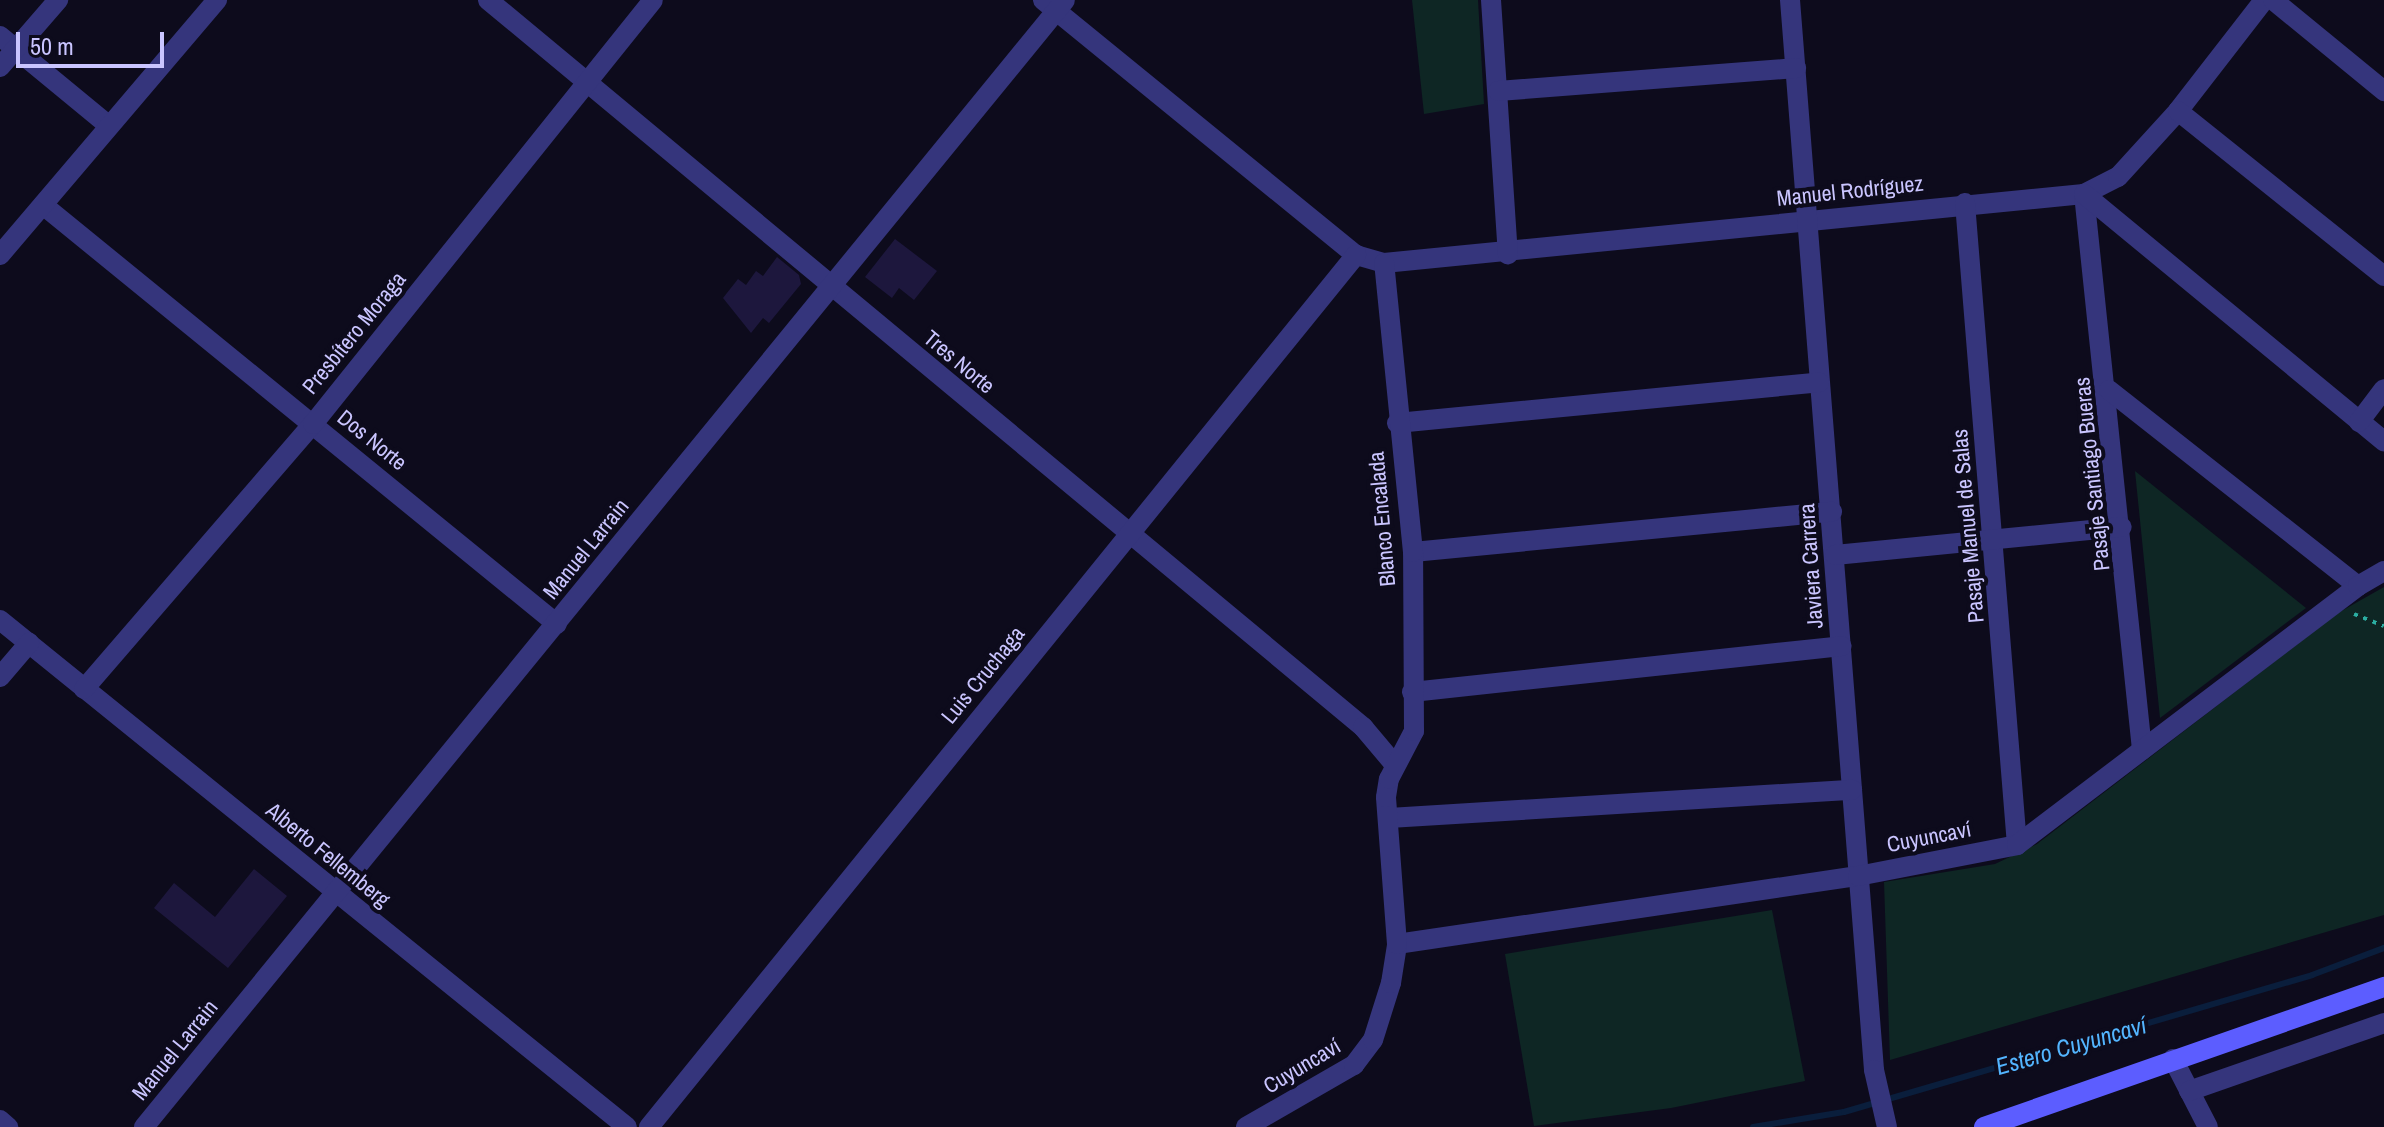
<!DOCTYPE html>
<meta charset="utf-8">
<style>
body{margin:0}
#map{position:relative;width:2384px;height:1127px;overflow:hidden;background:#0d0b1c;font-family:"Archivo Narrow",sans-serif}
div>[style]{position:absolute}
[style*='--x']{left:calc(var(--x)*1px);top:calc(var(--y)*1px);width:calc(var(--w)*1px);rotate:calc(var(--a)*1deg)}
.green>*{inset:0;background:#0e2624}
.stream>*{height:6px;margin:-3px;padding:0 3px;transform-origin:3px;border-radius:3px;background:#0a1e3c}
.building>*{inset:0;background:#1d173d}
.path>*{height:4px;margin-top:-2px;transform-origin:0;background:repeating-linear-gradient(90deg,#2baea2 0 4px,transparent 0 10px)}
.street>*{height:20px;margin:-10px;padding:0 10px;transform-origin:10px;border-radius:10px;background:#35357c}
.secondary>*{height:20px;margin:-10px;padding:0 10px;transform-origin:10px;border-radius:10px;background:#5c5dff}
span{translate:-50% -50%;white-space:nowrap;text-align:center;line-height:1.15;-webkit-text-stroke:8px #0d0b1c;paint-order:stroke}
.street-label{font-size:22px;color:#cac5ff}
.water-label{font-size:24px;color:#53b5ff;font-style:italic}
.scale{position:absolute;left:16px;top:32px;width:148px;height:36px;box-sizing:border-box;border:4px solid #cac5ff;border-top:0;padding-left:10px;font-size:24px;line-height:28px;white-space:nowrap;color:#cac5ff;-webkit-text-stroke:6px #0d0b1c;paint-order:stroke}
</style>
<div id="map">
<div class="green">
<i style="clip-path:polygon(1412px 0,1478px 0,1484px 104px,1424px 114px)"></i>
<i style="clip-path:polygon(2135px 471px,2306px 608px,2160px 718px)"></i>
<i style="clip-path:polygon(2384px 587px,2384px 915px,1890px 1060px,1884px 882px,1995px 864px,2037px 844px,2338px 613px)"></i>
<i style="clip-path:polygon(1772px 910px,1805px 1081px,1671px 1108px,1534px 1126px,1505px 954px)"></i>
</div>
<div class="stream">
<i style="--x:1753;--y:1127;--w:92;--a:-9.4"></i>
<i style="--x:1844;--y:1112;--w:488;--a:-16.3"></i>
<i style="--x:2312;--y:975;--w:77;--a:-20.6"></i>
</div>
<div class="building">
<i style="clip-path:polygon(895px 239px,937px 271px,914px 300px,899px 288px,892px 298px,865px 277px)"></i>
<i style="clip-path:polygon(777px 257px,799px 275px,801px 284px,769px 323px,763px 318px,751px 333px,723px 298px,738px 279px,746px 285px,756px 271px,763px 276px)"></i>
<i style="clip-path:polygon(254px 869px,287px 896px,228px 968px,154px 908px,174px 883px,215px 917px)"></i>
</div>
<div class="path">
<i style="--x:2354;--y:614;--w:32;--a:22"></i>
</div>
<div class="street">
<i style="--x:488;--y:0;--w:1138;--a:39.72"></i>
<i style="--x:1363;--y:727;--w:50;--a:49.9"></i>
<i style="--x:1043;--y:0;--w:404;--a:39.2"></i>
<i style="--x:1356;--y:255;--w:29;--a:16"></i>
<i style="--x:1384;--y:263;--w:703;--a:-5.63"></i>
<i style="--x:2084;--y:194;--w:38;--a:-27"></i>
<i style="--x:2118;--y:177;--w:89;--a:-47.7"></i>
<i style="--x:2178;--y:111;--w:140;--a:-52.2"></i>
<i style="--x:1491;--y:0;--w:255;--a:86.2"></i>
<i style="--x:1790;--y:0;--w:1073;--a:85.51"></i>
<i style="--x:1874;--y:1070;--w:58;--a:77.2"></i>
<i style="--x:2273;--y:0;--w:144;--a:39.3"></i>
<i style="--x:0;--y:36;--w:140;--a:39.5"></i>
<i style="--x:0;--y:67;--w:89;--a:-49.1"></i>
<i style="--x:1498;--y:91;--w:299;--a:-4.4"></i>
<i style="--x:2178;--y:111;--w:264;--a:38.7"></i>
<i style="--x:2084;--y:194;--w:559;--a:84.04"></i>
<i style="--x:2084;--y:194;--w:389;--a:39.5"></i>
<i style="--x:1965;--y:203;--w:644;--a:85.37"></i>
<i style="--x:43;--y:205;--w:663;--a:39.19"></i>
<i style="--x:0;--y:255;--w:335;--a:-49.6"></i>
<i style="--x:2109;--y:390;--w:317;--a:38.2"></i>
<i style="--x:2359;--y:422;--w:41;--a:-52.9"></i>
<i style="--x:1397;--y:423;--w:424;--a:-5.5"></i>
<i style="--x:1413;--y:552;--w:421;--a:-5.5"></i>
<i style="--x:1835;--y:555;--w:288;--a:-5.6"></i>
<i style="--x:0;--y:620;--w:806;--a:38.96"></i>
<i style="--x:0;--y:677;--w:45;--a:-49.5"></i>
<i style="--x:84;--y:689;--w:350;--a:-49.2"></i>
<i style="--x:313;--y:424;--w:543;--a:-51.27"></i>
<i style="--x:1412;--y:692;--w:432;--a:-6.1"></i>
<i style="--x:1389;--y:818;--w:464;--a:-3.5"></i>
<i style="--x:1397;--y:944;--w:466;--a:-8.4"></i>
<i style="--x:1858;--y:876;--w:162;--a:-11"></i>
<i style="--x:2017;--y:845;--w:428;--a:-37.2"></i>
<i style="--x:2358;--y:586;--w:30;--a:-30"></i>
<i style="--x:2173;--y:1059;--w:76;--a:62.8"></i>
<i style="--x:2189;--y:1091;--w:207;--a:-19.2"></i>
<i style="--x:0;--y:1120;--w:11;--a:41"></i>
<i style="--x:144;--y:1127;--w:1455;--a:-50.74"></i>
<i style="--x:649;--y:1127;--w:1123;--a:-50.97"></i>
<i style="--x:1246;--y:1127;--w:125;--a:-29.9"></i>
<i style="--x:1354;--y:1065;--w:31;--a:-53"></i>
<i style="--x:1373;--y:1040;--w:60;--a:-72.5"></i>
<i style="--x:1391;--y:983;--w:39;--a:-81"></i>
<i style="--x:1397;--y:944;--w:147;--a:-94.3"></i>
<i style="--x:1386;--y:797;--w:18;--a:-81"></i>
<i style="--x:1389;--y:779;--w:54;--a:-62.5"></i>
<i style="--x:1414;--y:731;--w:179;--a:-90.3"></i>
<i style="--x:1413;--y:552;--w:290;--a:-95.7"></i>
</div>
<div class="secondary">
<i style="--x:1984;--y:1127;--w:424;--a:-19.3"></i>
</div>
<div class="street-label">
<span style="left:1850px;top:191px;rotate:-6deg">Manuel Rodríguez</span>
<span style="left:354px;top:333px;rotate:-51deg">Presbítero Moraga</span>
<span style="left:959px;top:362px;rotate:40deg">Tres Norte</span>
<span style="left:372px;top:440px;rotate:39deg">Dos Norte</span>
<span style="left:2092px;top:474px;rotate:-96deg">Pasaje Santiago Bueras</span>
<span style="left:1382px;top:519px;rotate:-95deg">Blanco Encalada</span>
<span style="left:1968px;top:526px;rotate:-95deg">Pasaje Manuel de Salas</span>
<span style="left:586px;top:549px;rotate:-51deg">Manuel Larrain</span>
<span style="left:1811px;top:566px;rotate:-94deg">Javiera Carrera</span>
<span style="left:983px;top:675px;rotate:-51deg">Luis Cruchaga</span>
<span style="left:1929px;top:837px;rotate:-11deg">Cuyuncaví</span>
<span style="left:328px;top:855px;rotate:39deg">Alberto Fellemberg</span>
<span style="left:175px;top:1050px;rotate:-51deg">Manuel Larrain</span>
<span style="left:1302px;top:1066px;rotate:-31deg">Cuyuncaví</span>
</div>
<div class="water-label">
<span style="left:2071px;top:1046px;rotate:-16deg">Estero Cuyuncaví</span>
</div>
<div class="scale">50 m</div>
</div>
